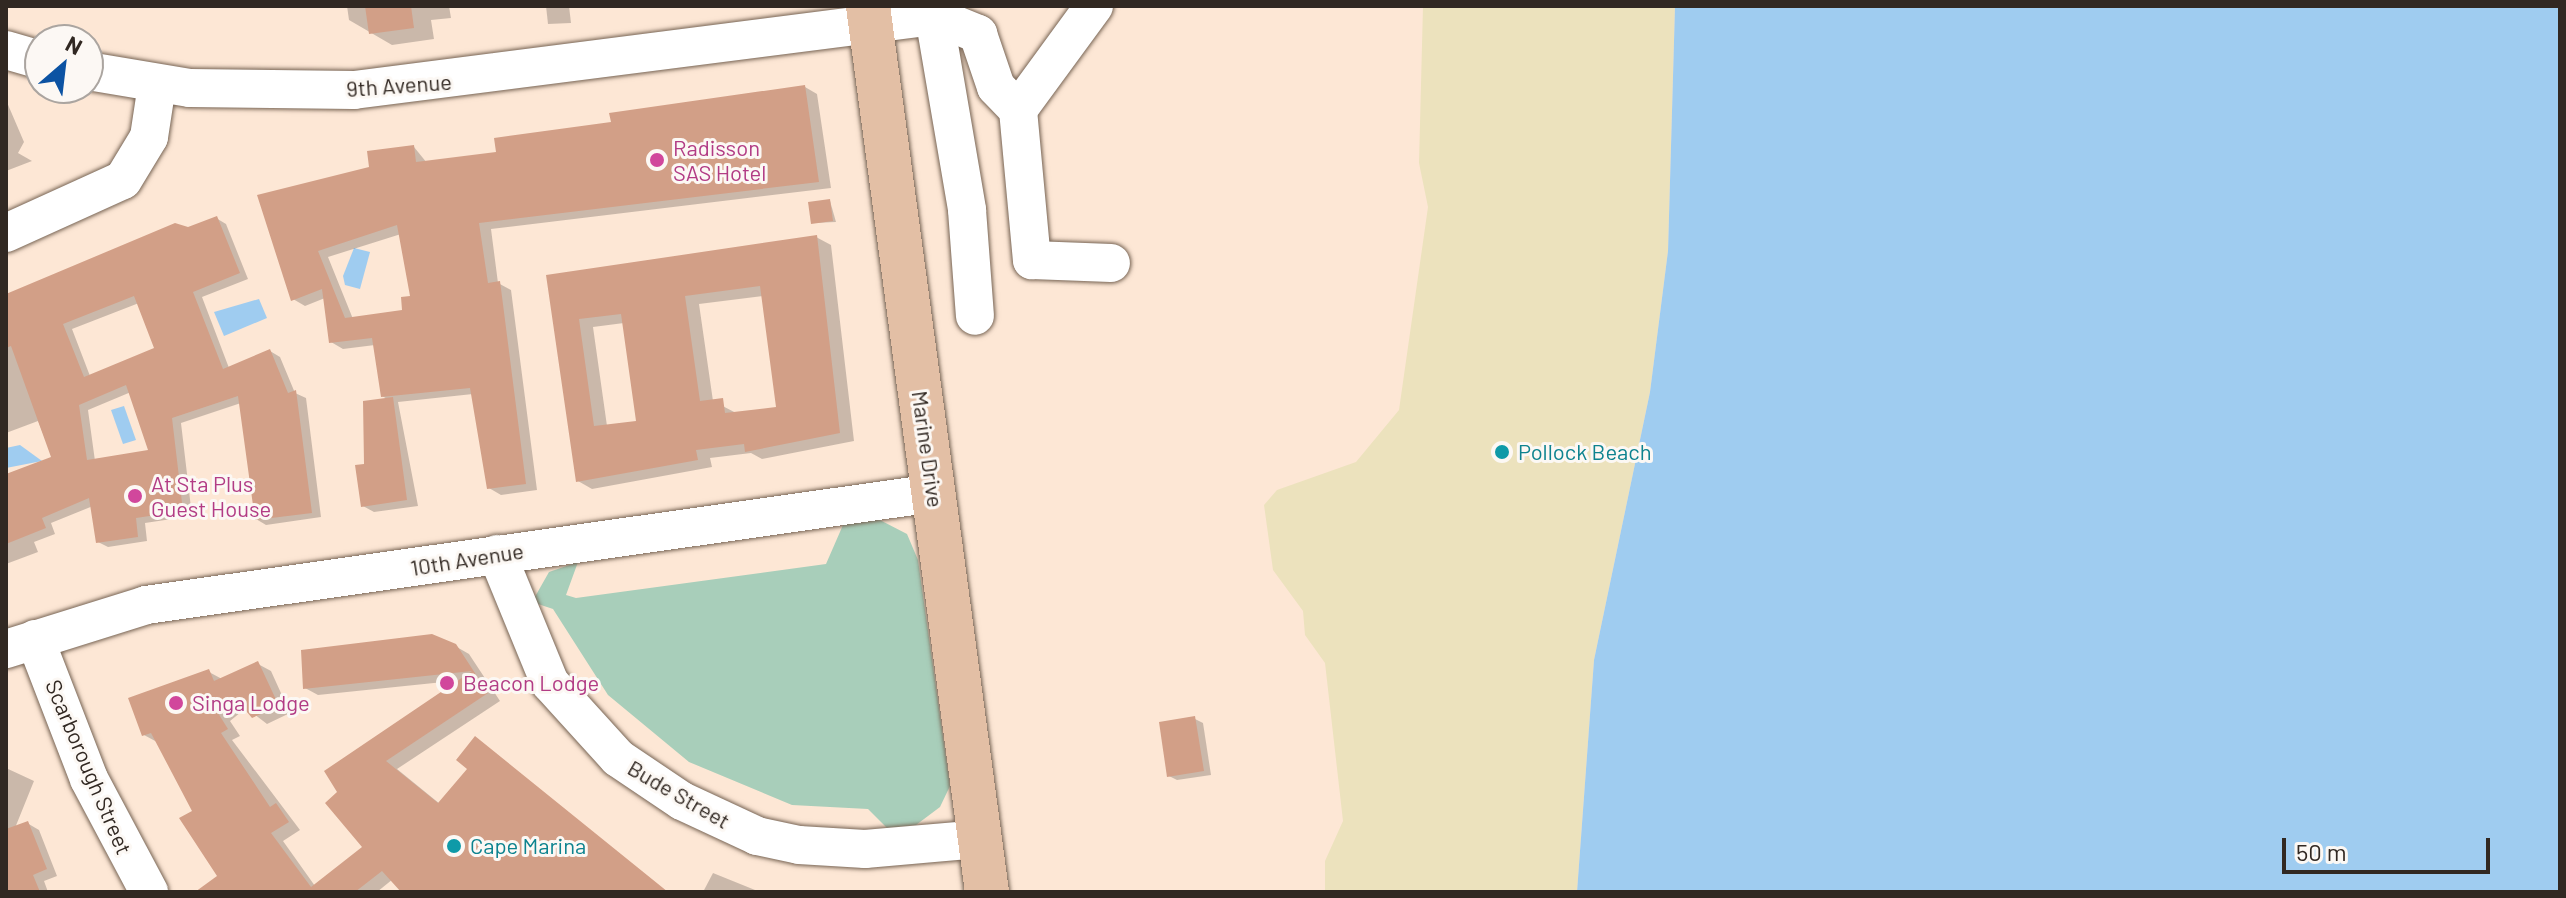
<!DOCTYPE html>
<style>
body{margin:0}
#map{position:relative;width:2566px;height:898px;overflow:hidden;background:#fde7d5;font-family:Barlow,sans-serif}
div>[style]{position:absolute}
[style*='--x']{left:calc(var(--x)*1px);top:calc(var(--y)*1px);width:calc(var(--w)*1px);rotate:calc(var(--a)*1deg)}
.green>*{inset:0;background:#a8ceba}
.sand>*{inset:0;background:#ece2bd}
.water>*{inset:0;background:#9fccf0}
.shadow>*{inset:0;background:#0003}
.building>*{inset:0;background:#d29f87}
.roads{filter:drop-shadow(0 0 2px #776454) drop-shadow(0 0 2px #776454)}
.minor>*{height:38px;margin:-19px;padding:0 19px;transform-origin:19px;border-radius:19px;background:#fff}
.major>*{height:44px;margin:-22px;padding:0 22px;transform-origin:22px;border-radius:22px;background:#e3bfa5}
.dots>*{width:22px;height:22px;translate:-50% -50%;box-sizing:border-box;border:4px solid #fcf8f4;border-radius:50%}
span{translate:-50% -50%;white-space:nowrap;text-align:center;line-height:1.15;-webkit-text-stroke:6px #fcf8f4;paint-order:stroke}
.street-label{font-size:22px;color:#312822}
.hotel-label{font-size:22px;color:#b23c85}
.left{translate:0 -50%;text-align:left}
.culture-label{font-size:22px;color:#0d838f}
.frame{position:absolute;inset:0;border:8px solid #312822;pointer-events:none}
.north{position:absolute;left:24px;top:24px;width:80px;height:80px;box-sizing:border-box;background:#fcf8f4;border:2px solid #aba5a0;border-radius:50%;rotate:28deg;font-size:22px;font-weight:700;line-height:32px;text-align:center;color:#312822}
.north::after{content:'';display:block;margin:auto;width:28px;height:36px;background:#0c53a3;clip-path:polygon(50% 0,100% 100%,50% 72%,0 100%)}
.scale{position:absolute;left:2282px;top:838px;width:208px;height:36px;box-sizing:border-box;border:4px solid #312822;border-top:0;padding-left:10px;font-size:24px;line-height:28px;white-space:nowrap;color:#312822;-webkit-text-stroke:6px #fcf8f4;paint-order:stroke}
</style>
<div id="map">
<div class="green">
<i style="clip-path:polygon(876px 518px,907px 534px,918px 560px,950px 786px,940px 807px,916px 825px,887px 828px,868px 809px,792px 805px,689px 762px,608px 695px,553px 609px,532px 602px,549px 572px,578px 562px,566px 595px,576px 598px,826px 564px,843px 525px)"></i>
</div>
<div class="sand">
<i style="clip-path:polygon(1423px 6px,1675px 6px,1668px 251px,1650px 392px,1594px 660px,1577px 892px,1325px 892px,1325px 861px,1343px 821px,1325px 663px,1305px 635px,1303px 611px,1273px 570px,1264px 505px,1277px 490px,1356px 462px,1399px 410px,1428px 207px,1419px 163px)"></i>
</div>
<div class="water">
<i style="clip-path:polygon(1675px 6px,2560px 6px,2560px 892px,1577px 892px,1594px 660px,1650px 392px,1668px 251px)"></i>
<i style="clip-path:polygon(354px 248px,370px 252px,360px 289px,345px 285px,343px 276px)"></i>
<i style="clip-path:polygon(259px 299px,267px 318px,224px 336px,214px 312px)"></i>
<i style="clip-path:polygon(124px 406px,136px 440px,123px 444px,111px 410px)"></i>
<i style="clip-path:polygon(20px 445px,42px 461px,6px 468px,6px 448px)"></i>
</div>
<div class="shadow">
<i style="clip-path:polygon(347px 6px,449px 6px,451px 18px,431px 20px,434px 39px,392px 45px,349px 20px)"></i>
<i style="clip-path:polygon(546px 6px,569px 6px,571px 23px,548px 24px)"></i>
<i style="clip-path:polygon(evenodd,805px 87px,817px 94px,831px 188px,491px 229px,498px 283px,511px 290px,537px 490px,501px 495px,489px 488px,473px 394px,398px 402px,418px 506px,374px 512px,363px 506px,366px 465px,389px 400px,382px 396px,375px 345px,343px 349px,331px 342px,325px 298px,305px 306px,293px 299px,260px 196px,371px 169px,414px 147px,427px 163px,498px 154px,805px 87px,401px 234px,412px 298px,405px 312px,353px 319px,328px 257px,401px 234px)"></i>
<i style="clip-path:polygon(6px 100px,24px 142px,18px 153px,32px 161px,6px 171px)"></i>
<i style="clip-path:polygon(830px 201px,836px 222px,812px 223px)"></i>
<i style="clip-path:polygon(evenodd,216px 218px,226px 224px,248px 279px,202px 297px,229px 368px,270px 351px,280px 357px,295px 393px,306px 398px,321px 517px,266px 525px,256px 519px,241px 403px,181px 423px,192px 516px,145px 523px,147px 541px,108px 547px,98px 542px,93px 506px,51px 523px,55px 534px,34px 542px,38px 552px,6px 564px,6px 476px,53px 458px,38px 421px,6px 433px,6px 296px,216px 218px,139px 303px,157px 349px,90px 376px,72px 329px,139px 303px,216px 218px,131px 392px,150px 452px,95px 461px,88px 410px,131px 392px)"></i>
<i style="clip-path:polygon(evenodd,816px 237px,831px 245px,854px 441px,762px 459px,751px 453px,710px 458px,712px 467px,592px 489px,578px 481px,548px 276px,816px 237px,763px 296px,779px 408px,738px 414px,713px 401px,699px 304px,763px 296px,816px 237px,624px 323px,638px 422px,607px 426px,593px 327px,624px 323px)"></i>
<i style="clip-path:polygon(455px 646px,469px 654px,500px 701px,397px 769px,440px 804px,470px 769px,475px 739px,666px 892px,403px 892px,393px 879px,377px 892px,200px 892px,219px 877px,195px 811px,157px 742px,144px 735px,209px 672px,222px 679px,258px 664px,271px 671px,290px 713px,267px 724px,246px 708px,230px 721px,240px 736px,232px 740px,300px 830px,283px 841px,315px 886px,365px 847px,327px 803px,463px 680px,318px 695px,305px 688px)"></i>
<i style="clip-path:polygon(1195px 719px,1203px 723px,1211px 775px,1177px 780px,1169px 776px)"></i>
<i style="clip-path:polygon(6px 768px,34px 781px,15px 828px,27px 823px,39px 830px,57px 876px,44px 881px,48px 892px,6px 892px)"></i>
<i style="clip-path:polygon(713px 873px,760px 892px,703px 892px)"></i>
</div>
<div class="building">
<i style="clip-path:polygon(365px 6px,411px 6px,414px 28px,369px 34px)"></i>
<i style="clip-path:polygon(evenodd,805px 85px,819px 182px,479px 223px,488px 283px,500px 281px,526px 484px,487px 489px,470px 388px,381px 397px,372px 338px,329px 343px,322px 289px,291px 301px,257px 195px,369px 167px,367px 151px,414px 145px,416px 162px,496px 152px,494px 138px,611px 122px,609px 113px,805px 85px,397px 225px,410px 296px,401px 297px,402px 310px,345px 318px,318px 251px,397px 225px)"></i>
<i style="clip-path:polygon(830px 199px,833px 221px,811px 224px,808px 202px)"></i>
<i style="clip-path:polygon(evenodd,217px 216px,240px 273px,193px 292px,223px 369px,270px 349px,288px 393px,296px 390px,312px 513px,255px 520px,238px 396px,172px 418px,183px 511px,136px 518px,138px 537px,96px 543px,89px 498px,42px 518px,46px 528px,6px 544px,6px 474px,51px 457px,11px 346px,6px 348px,6px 294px,175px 223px,188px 227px,217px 216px,134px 296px,154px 348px,84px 377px,63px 324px,134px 296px,217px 216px,126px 385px,148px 450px,87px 460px,79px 405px,126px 385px)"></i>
<i style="clip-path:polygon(evenodd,817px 235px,840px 433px,745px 452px,744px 444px,696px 450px,698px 460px,576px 482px,546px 275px,817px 235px,760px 286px,776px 407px,725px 413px,723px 398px,700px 401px,685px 296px,760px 286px,817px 235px,621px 314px,636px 421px,594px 426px,579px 319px,621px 314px)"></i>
<i style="clip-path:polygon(393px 397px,407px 500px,361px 507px,355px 465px,364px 464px,363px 401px)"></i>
<i style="clip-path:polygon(432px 634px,456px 644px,488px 693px,386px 761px,438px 803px,467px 769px,456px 760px,475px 736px,668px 892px,401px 892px,382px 871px,355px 892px,195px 892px,217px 876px,179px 818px,192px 811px,151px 733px,142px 736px,128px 698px,209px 669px,214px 681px,258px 661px,279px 706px,252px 718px,236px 699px,218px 713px,228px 729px,221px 733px,270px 807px,276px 803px,289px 822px,271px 833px,311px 887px,362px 847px,325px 803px,337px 792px,324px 771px,472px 671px,303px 689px,301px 650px)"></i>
<i style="clip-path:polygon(1195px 716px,1204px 771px,1167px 777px,1159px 722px)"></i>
<i style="clip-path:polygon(28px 821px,47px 869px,33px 875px,40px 892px,6px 892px,6px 829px)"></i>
</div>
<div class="roads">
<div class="minor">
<i style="--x:1094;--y:6;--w:129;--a:126.2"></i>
<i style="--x:1018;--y:110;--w:151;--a:84.7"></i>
<i style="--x:1032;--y:260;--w:79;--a:2.2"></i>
<i style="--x:934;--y:16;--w:48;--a:22.2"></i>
<i style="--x:978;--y:34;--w:56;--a:71.2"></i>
<i style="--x:996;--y:87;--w:32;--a:46"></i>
<i style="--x:6;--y:50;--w:35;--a:16"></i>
<i style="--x:88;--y:71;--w:103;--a:9.5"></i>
<i style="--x:190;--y:88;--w:164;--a:0.7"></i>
<i style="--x:354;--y:90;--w:585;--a:-7.27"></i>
<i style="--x:934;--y:16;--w:197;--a:80.3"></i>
<i style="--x:967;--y:210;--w:106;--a:85.7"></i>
<i style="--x:6;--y:233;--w:128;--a:-24.4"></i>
<i style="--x:123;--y:180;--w:50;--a:-58.8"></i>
<i style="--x:149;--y:137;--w:53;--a:-81.3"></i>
<i style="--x:497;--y:554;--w:139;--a:67.7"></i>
<i style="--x:550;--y:683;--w:101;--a:47.8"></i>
<i style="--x:618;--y:758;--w:77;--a:33.9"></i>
<i style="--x:682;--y:801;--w:83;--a:25"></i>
<i style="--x:757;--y:836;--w:43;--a:12.1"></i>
<i style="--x:799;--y:845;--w:66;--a:3.5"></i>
<i style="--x:865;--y:849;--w:114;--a:-5"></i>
<i style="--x:35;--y:639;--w:150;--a:68.9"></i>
<i style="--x:89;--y:779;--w:128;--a:62"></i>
<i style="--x:6;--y:649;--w:147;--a:-17.4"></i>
<i style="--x:146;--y:605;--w:796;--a:-8.09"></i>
</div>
<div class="major">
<i style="--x:868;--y:6;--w:894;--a:82.35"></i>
</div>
</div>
<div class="dots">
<i style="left:657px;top:160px;background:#d1479c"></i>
<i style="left:1502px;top:452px;background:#0f9aa8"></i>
<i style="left:135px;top:496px;background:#d1479c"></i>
<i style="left:447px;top:683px;background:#d1479c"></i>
<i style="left:176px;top:703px;background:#d1479c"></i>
<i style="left:454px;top:846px;background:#0f9aa8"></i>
</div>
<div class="street-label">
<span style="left:399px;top:85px;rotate:-4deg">9th Avenue</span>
<span style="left:928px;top:449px;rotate:82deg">Marine Drive</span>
<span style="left:467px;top:559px;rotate:-9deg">10th Avenue</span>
<span style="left:89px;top:767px;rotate:67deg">Scarborough Street</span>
<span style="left:679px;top:794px;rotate:30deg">Bude Street</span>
</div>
<div class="hotel-label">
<span class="left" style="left:673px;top:160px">Radisson<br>SAS Hotel</span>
<span class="left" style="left:151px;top:496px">At Sta Plus<br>Guest House</span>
<span class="left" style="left:463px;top:683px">Beacon Lodge</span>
<span class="left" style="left:192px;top:703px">Singa Lodge</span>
</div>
<div class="culture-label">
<span class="left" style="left:1518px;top:452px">Pollock Beach</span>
<span class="left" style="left:470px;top:846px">Cape Marina</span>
</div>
<div class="frame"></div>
<div class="north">N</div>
<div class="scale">50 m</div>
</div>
